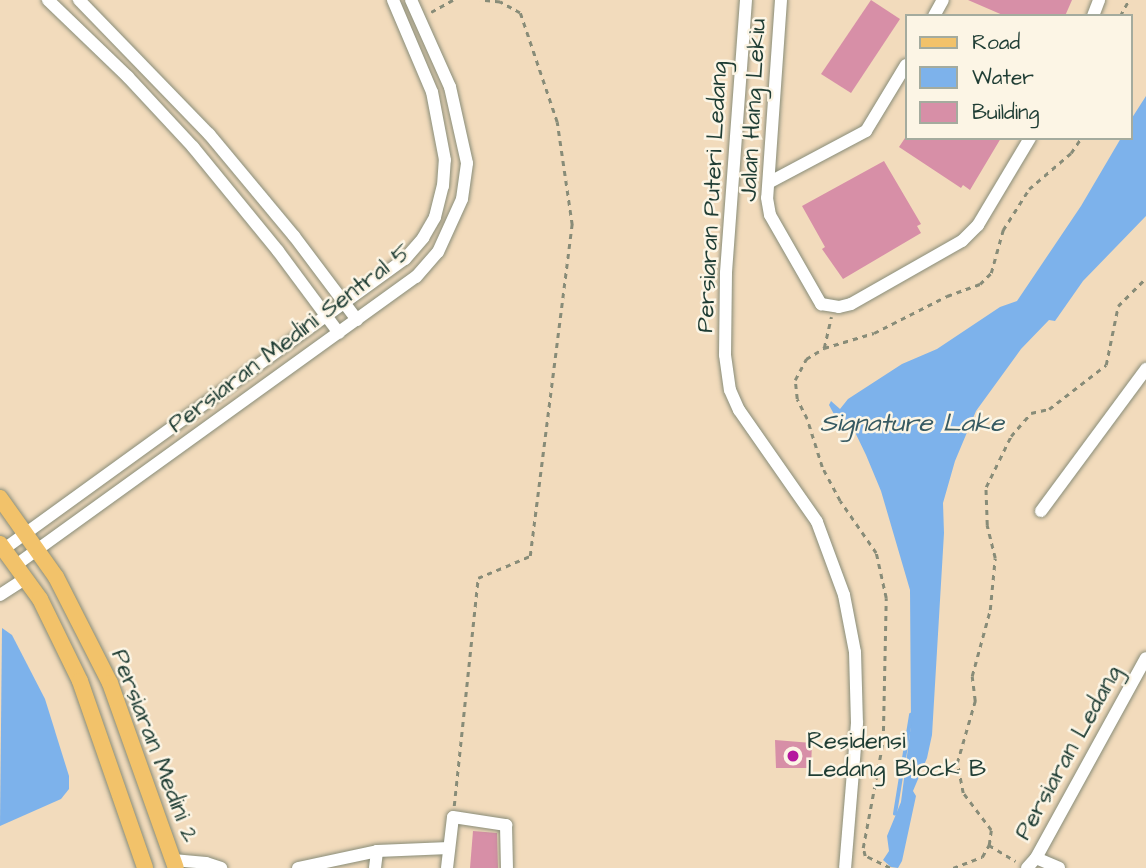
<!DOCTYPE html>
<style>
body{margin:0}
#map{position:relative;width:1146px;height:868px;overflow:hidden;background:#f2dbbc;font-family:"Architects Daughter",sans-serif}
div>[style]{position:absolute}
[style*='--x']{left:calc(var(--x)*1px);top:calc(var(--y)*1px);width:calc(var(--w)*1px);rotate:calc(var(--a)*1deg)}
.water>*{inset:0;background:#7db2eb}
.stream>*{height:3.5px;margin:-1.75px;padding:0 1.75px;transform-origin:1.75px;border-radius:1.75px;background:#7db2eb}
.building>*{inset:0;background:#d78fa7}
.path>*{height:2.5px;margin-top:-1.25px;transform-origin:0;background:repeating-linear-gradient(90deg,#888c78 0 5px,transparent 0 10px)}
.roads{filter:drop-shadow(0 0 2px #888c78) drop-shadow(0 0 2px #888c78)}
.minor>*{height:12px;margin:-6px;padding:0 6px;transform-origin:6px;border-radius:6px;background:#fff}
.major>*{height:16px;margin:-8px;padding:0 8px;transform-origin:8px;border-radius:8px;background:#f2c26a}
.dots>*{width:19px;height:19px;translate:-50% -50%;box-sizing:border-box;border:4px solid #fcf5e5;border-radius:50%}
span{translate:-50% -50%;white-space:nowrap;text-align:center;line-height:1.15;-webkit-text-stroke:5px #fcf5e5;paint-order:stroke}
.street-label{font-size:24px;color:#1f3d34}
.poi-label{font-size:24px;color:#1f3d34}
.left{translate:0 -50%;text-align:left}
.water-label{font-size:26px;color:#365a62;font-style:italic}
.legend{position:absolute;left:905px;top:14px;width:228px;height:126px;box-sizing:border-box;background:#fcf5e5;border:2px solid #a4ab9e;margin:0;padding:9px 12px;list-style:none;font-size:21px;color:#1f3d34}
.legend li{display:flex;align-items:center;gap:14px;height:35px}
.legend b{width:35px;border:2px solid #a4ab9e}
</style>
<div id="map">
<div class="water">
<i style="clip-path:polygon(1146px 96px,1146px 216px,1083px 281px,1055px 321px,1049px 320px,1021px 349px,976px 411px,955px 461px,943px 503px,944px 533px,932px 735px,927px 758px,913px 791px,916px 796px,902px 861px,898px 868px,891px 867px,883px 860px,889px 851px,887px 836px,901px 802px,911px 725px,910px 590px,881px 491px,866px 455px,853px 428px,845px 419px,836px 418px,829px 405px,831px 401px,840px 409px,848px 399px,902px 364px,937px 349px,1000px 307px,1017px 301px,1081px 206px,1121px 138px,1130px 138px,1130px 121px)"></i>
<i style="clip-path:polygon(2px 628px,12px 635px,45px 699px,69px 776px,69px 789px,61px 799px,0 826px)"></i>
</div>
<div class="stream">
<i style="--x:895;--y:814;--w:100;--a:-80.8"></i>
</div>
<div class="building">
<i style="clip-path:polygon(871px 0,900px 19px,851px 93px,821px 74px)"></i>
<i style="clip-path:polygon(968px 0,1072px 0,1065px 16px,1005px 16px)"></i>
<i style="clip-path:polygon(905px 138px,1001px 138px,970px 190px,963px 185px,961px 188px,899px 147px)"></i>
<i style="clip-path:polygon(884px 161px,921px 224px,917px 226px,921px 233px,843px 279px,822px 249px,825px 247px,802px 206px)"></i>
<i style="clip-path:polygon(775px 740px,812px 743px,811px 768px,776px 768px)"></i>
<i style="clip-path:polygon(473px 831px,497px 833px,498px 868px,470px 868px)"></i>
</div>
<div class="path">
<i style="--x:431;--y:12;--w:25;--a:-29"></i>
<i style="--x:1120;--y:16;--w:18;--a:-61"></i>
<i style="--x:824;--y:348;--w:32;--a:-77"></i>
<i style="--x:454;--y:806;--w:229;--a:-84"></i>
<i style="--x:478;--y:578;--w:56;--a:-22.9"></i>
<i style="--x:530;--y:556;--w:334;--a:-82.8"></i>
<i style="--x:572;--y:225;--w:104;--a:-98.3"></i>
<i style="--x:557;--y:122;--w:115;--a:-108.7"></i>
<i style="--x:520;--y:13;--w:23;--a:-151"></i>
<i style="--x:500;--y:2;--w:20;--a:-174"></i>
<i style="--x:989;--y:845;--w:31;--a:31"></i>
<i style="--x:890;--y:868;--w:28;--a:-154"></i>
<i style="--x:865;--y:856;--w:8;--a:-104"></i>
<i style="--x:863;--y:848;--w:109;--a:-79.4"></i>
<i style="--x:883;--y:741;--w:143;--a:-88.8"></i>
<i style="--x:886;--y:598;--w:46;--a:-102.5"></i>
<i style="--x:876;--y:553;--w:63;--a:-124.7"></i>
<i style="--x:840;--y:501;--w:38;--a:-118"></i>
<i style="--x:822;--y:467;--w:50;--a:-107.4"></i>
<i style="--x:807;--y:419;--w:22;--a:-117"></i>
<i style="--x:797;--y:399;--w:19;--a:-96"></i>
<i style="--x:795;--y:380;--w:24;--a:-62"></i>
<i style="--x:806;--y:359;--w:21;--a:-31"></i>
<i style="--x:824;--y:348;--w:52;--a:-16.7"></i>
<i style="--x:874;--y:333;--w:82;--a:-26.9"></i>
<i style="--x:947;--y:296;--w:35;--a:-20"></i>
<i style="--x:980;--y:284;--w:16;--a:-45"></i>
<i style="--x:991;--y:273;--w:45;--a:-74.4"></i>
<i style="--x:1003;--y:230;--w:49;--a:-57.6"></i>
<i style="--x:1029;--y:189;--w:55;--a:-40.6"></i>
<i style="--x:1071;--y:153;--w:18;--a:-56"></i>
<i style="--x:953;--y:868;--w:31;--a:-21"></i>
<i style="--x:982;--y:857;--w:14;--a:-60"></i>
<i style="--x:989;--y:845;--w:15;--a:-82"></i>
<i style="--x:991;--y:830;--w:46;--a:-127.1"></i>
<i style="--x:963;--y:793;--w:31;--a:-101"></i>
<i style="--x:957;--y:763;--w:65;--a:-73.8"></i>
<i style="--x:975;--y:701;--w:25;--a:-97"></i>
<i style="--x:972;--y:676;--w:68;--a:-74.7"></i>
<i style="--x:990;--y:610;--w:52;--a:-84.5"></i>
<i style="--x:995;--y:558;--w:34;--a:-104"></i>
<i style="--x:987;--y:525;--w:38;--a:-92"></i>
<i style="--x:986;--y:487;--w:57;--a:-63.9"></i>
<i style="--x:1011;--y:436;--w:30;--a:-49"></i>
<i style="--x:1031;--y:413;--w:18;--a:-13"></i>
<i style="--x:1049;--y:409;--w:72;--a:-37.7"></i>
<i style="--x:1106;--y:365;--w:60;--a:-78.5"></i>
<i style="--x:1118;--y:306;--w:40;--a:-45"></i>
</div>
<div class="roads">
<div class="minor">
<i style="--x:48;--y:0;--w:111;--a:43.9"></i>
<i style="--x:128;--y:77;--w:96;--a:47.1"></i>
<i style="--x:193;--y:147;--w:134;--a:50.7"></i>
<i style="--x:278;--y:251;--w:102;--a:53.4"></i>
<i style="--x:79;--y:0;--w:187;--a:45.9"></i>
<i style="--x:209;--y:134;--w:133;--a:50.2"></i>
<i style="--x:294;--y:236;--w:105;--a:53.1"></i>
<i style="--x:746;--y:0;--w:274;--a:94.2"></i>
<i style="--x:726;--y:273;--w:82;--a:90.7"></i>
<i style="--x:725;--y:355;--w:35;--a:82"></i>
<i style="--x:730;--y:390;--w:22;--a:66"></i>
<i style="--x:739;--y:410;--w:136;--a:55.1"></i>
<i style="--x:817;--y:522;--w:78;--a:69.7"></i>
<i style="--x:844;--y:595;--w:58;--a:79.1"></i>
<i style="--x:855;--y:652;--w:71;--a:88.4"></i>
<i style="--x:857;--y:723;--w:145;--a:94.7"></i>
<i style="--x:781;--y:0;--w:198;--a:94"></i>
<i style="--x:767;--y:198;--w:17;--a:80"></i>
<i style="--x:770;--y:215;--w:103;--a:60.2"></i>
<i style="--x:821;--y:304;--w:18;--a:9"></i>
<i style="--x:839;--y:307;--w:12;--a:-14"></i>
<i style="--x:851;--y:304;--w:128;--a:-29.6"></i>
<i style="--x:962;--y:241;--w:23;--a:-45"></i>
<i style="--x:978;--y:225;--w:101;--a:-59.1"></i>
<i style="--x:934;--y:16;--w:18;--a:-61"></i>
<i style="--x:1093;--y:16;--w:17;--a:-69"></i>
<i style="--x:770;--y:182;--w:109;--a:-28"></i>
<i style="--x:866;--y:131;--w:77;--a:-58.8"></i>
<i style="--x:1041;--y:511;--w:177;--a:-53.5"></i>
<i style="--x:4;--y:549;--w:495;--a:-35.9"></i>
<i style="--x:405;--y:259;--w:28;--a:-49"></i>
<i style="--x:423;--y:238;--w:24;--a:-60"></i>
<i style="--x:435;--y:217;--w:32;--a:-76"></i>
<i style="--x:443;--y:186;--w:26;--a:-86"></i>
<i style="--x:445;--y:160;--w:69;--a:-100.8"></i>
<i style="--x:432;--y:92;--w:100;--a:-113"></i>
<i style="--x:16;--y:565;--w:493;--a:-35.8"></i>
<i style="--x:416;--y:277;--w:33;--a:-49"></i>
<i style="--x:438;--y:252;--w:58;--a:-65.6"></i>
<i style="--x:462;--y:199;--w:36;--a:-82"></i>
<i style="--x:467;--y:163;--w:78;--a:-102.6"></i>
<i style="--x:450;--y:87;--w:95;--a:-114.1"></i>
<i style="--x:0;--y:595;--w:31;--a:-33"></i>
<i style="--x:1036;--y:858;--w:25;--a:23"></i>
<i style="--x:173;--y:860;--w:33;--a:5"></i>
<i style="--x:206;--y:863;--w:16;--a:18"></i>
<i style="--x:298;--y:868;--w:81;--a:-12.1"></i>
<i style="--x:377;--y:851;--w:72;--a:-2.4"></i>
<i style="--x:375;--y:868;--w:17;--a:-83"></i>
<i style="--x:447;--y:868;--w:51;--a:-83.3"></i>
<i style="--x:453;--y:817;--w:54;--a:8.6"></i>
<i style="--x:506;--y:825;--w:43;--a:88.7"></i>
<i style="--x:1027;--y:868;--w:13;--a:-48"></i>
<i style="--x:1036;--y:858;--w:228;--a:-61.2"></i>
</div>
<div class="major">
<i style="--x:0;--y:498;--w:97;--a:54.7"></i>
<i style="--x:56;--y:577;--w:119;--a:63"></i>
<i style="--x:110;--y:683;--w:196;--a:70.4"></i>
<i style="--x:0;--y:544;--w:68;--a:54"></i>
<i style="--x:40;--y:599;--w:91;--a:64"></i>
<i style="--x:80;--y:681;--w:198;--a:70.8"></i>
</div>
</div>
<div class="dots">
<i style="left:793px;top:756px;background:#b5179e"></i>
</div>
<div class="street-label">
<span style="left:754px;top:110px;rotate:-87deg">Jalan Hang Lekiu</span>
<span style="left:713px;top:197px;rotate:-87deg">Persiaran Puteri Ledang</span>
<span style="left:290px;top:339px;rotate:-37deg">Persiaran Medini Sentral 5</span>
<span style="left:154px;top:746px;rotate:69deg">Persiaran Medini 2</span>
<span style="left:1069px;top:753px;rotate:-61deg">Persiaran Ledang</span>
</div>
<div class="poi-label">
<span class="left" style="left:807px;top:756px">Residensi<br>Ledang Block B</span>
</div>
<div class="water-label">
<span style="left:912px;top:424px">Signature Lake</span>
</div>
<ul class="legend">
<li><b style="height:9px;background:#f2c26a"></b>Road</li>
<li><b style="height:19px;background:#7db2eb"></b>Water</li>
<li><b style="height:19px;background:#d78fa7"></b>Building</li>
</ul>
</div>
